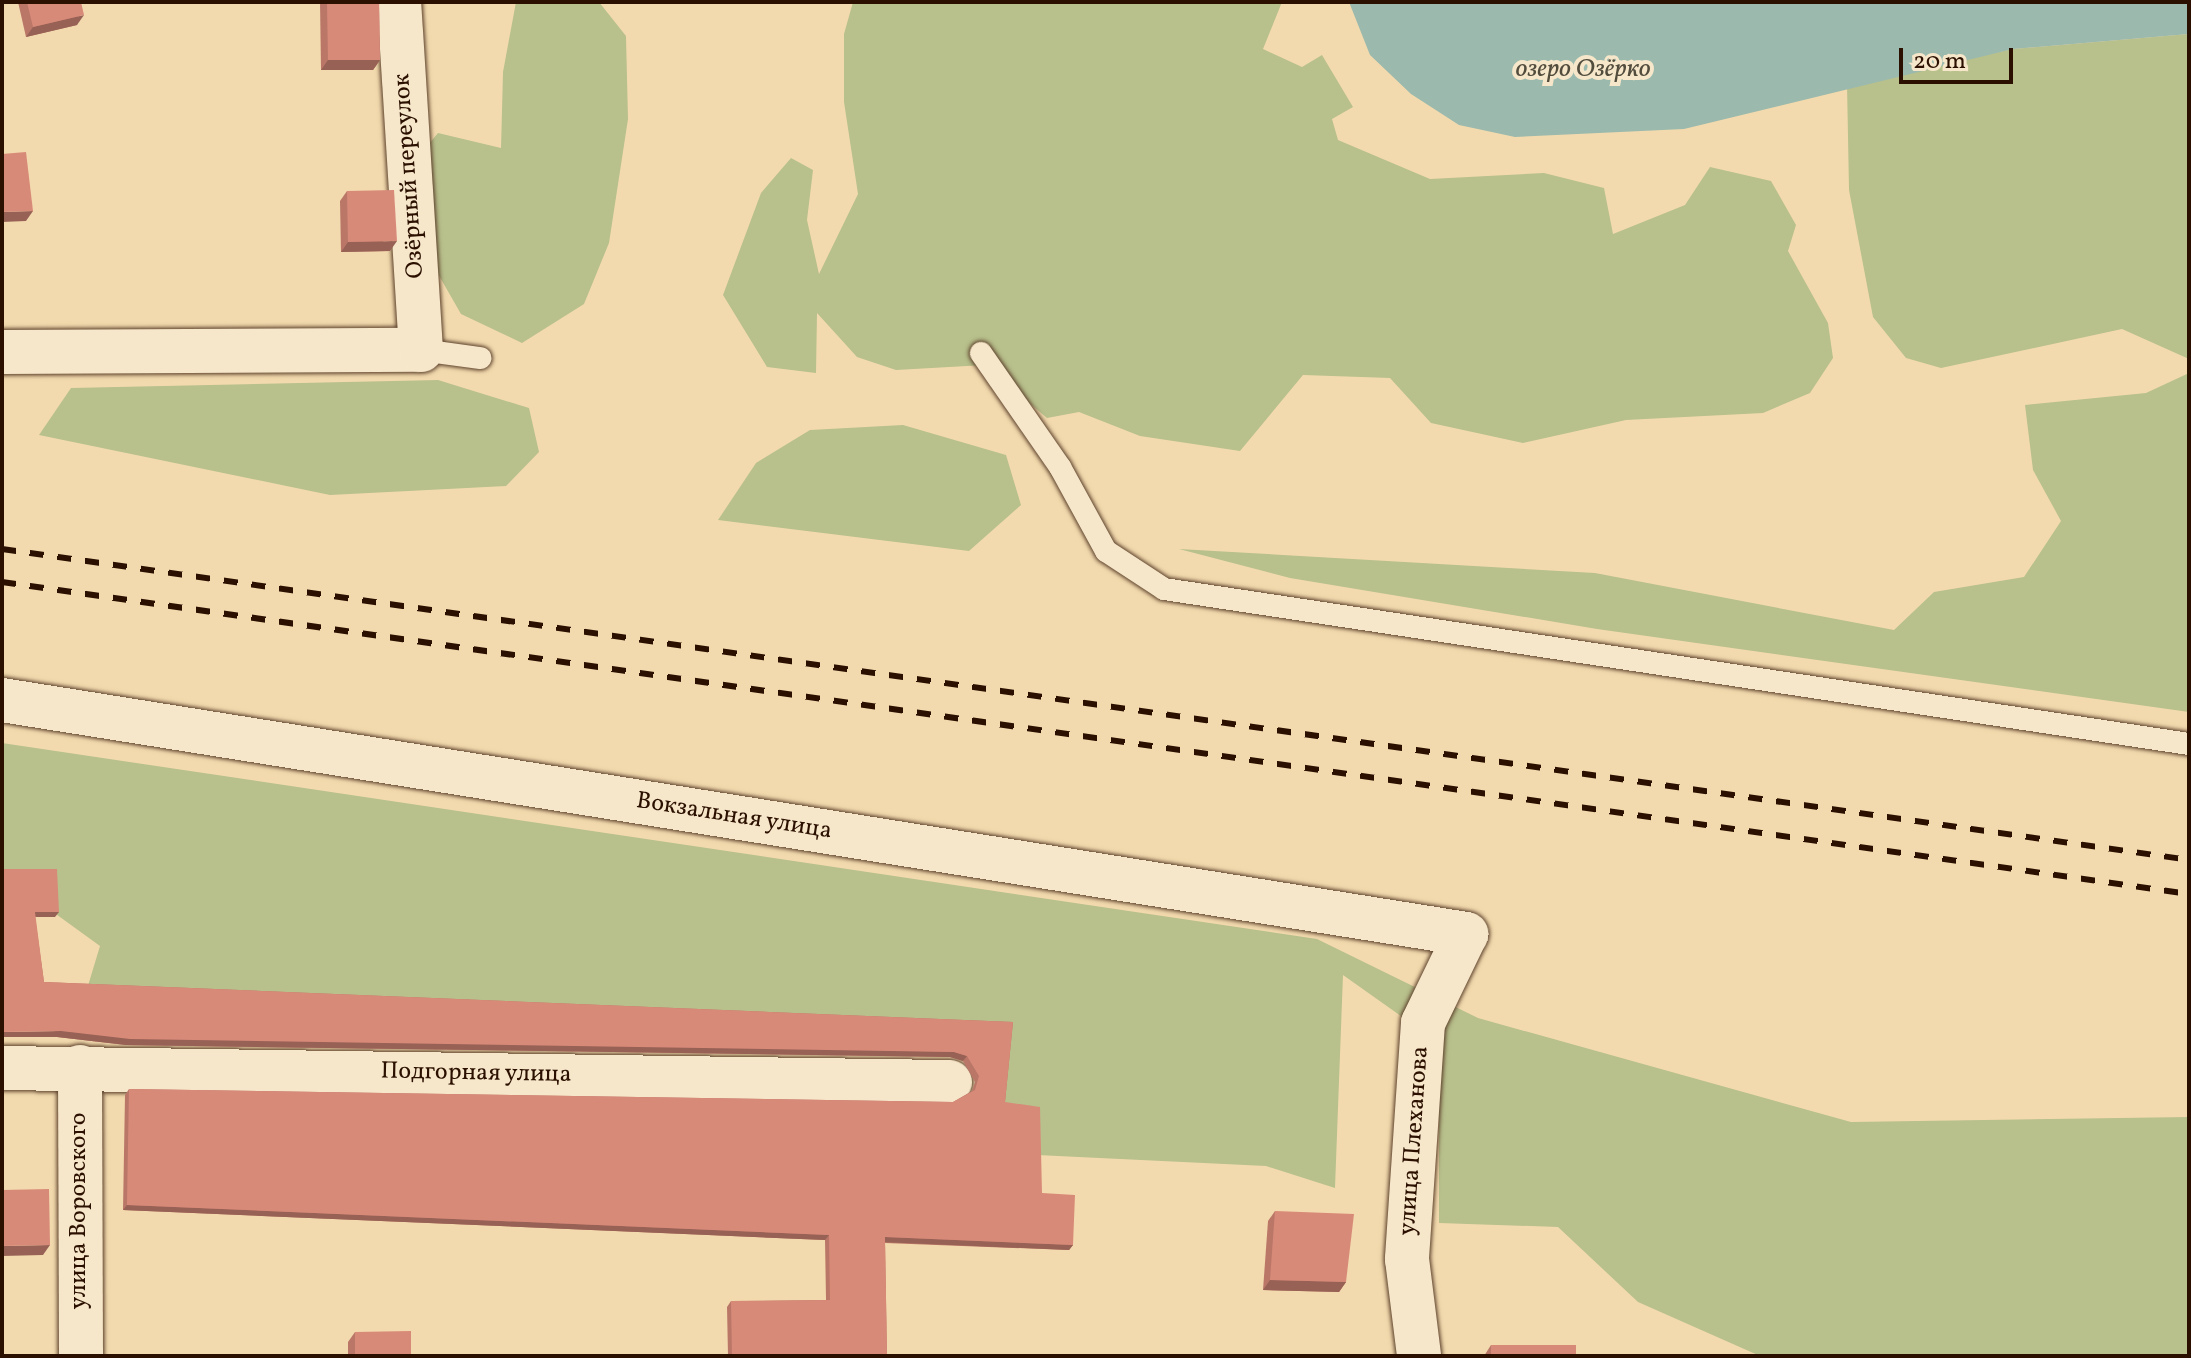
<!DOCTYPE html>
<meta charset="utf-8">
<style>
body{margin:0}
#map{position:relative;width:2191px;height:1358px;overflow:hidden;background:#f3daae;font-family:Vollkorn,serif}
div>[style]{position:absolute}
[style*='--x']{left:calc(var(--x)*1px);top:calc(var(--y)*1px);width:calc(var(--w)*1px);rotate:calc(var(--a)*1deg)}
.green>*{inset:0;background:#b8c08c}
.water>*{inset:0;background:#9bbaad}
.roads{filter:drop-shadow(0 0 2px #5d422c) drop-shadow(0 0 2px #5d422c)}
.service>*{height:22px;margin:-11px;padding:0 11px;transform-origin:11px;border-radius:11px;background:#f7e7ca}
.minor>*{height:44px;margin:-22px;padding:0 22px;transform-origin:22px;border-radius:22px;background:#f7e7ca}
.rail>*{height:6px;margin-top:-3px;transform-origin:0;background:repeating-linear-gradient(90deg,#2b1000 0 14px,transparent 0 28px)}
.wall>*{inset:0;background:#ba7768}
.shaded-wall>*{inset:0;background:#976155}
.building>*{inset:0;background:#d88a79}
span{translate:-50% -50%;white-space:nowrap;text-align:center;line-height:1.15;-webkit-text-stroke:8px #f7e7ca;paint-order:stroke}
.street-label{font-size:24px;color:#2b1000}
.water-label{font-size:26px;color:#524c3d;font-style:italic}
.frame{position:absolute;inset:0;border:4px solid #2b1000;pointer-events:none}
.scale{position:absolute;left:1899px;top:48px;width:114px;height:36px;box-sizing:border-box;border:4px solid #2b1000;border-top:0;padding-left:10px;font-size:24px;line-height:28px;white-space:nowrap;color:#2b1000;-webkit-text-stroke:6px #f7e7ca;paint-order:stroke}
</style>
<div id="map">
<div class="green">
<i style="clip-path:polygon(516px 2px,599px 2px,626px 36px,628px 119px,609px 243px,584px 304px,522px 343px,461px 314px,426px 253px,408px 169px,438px 133px,501px 148px,503px 72px)"></i>
<i style="clip-path:polygon(853px 2px,1282px 2px,1263px 49px,1302px 67px,1322px 55px,1353px 107px,1332px 119px,1338px 140px,1430px 179px,1544px 173px,1604px 188px,1613px 234px,1685px 205px,1710px 167px,1771px 181px,1796px 225px,1788px 251px,1828px 323px,1833px 358px,1810px 393px,1763px 413px,1626px 420px,1523px 443px,1431px 423px,1390px 378px,1303px 375px,1240px 451px,1140px 436px,1079px 412px,1047px 418px,985px 365px,896px 370px,857px 357px,817px 313px,816px 373px,767px 367px,723px 295px,761px 193px,791px 158px,813px 170px,807px 220px,819px 274px,858px 194px,844px 102px,844px 34px)"></i>
<i style="clip-path:polygon(2189px 34px,2189px 359px,2122px 329px,1941px 368px,1906px 358px,1873px 317px,1849px 190px,1847px 84px,2013px 49px)"></i>
<i style="clip-path:polygon(2189px 373px,2189px 712px,1597px 629px,1290px 578px,1179px 549px,1595px 573px,1894px 630px,1934px 592px,2024px 577px,2061px 521px,2033px 470px,2025px 405px,2146px 393px)"></i>
<i style="clip-path:polygon(438px 380px,529px 408px,539px 452px,506px 486px,330px 495px,39px 435px,71px 388px)"></i>
<i style="clip-path:polygon(903px 425px,1006px 455px,1021px 505px,969px 551px,718px 520px,756px 463px,810px 430px)"></i>
<i style="clip-path:polygon(2px 743px,1317px 939px,1478px 1018px,1851px 1122px,2189px 1117px,2189px 1356px,1760px 1356px,1638px 1302px,1558px 1227px,1439px 1223px,1439px 1043px,1343px 975px,1335px 1188px,1266px 1166px,1037px 1155px,1001px 1108px,1009px 1028px,87px 989px,100px 946px,2px 875px)"></i>
</div>
<div class="water">
<i style="clip-path:polygon(1349px 2px,2189px 2px,2189px 34px,2013px 49px,1684px 129px,1515px 137px,1459px 125px,1411px 94px,1370px 55px)"></i>
</div>
<div class="roads">
<div class="service">
<i style="--x:421;--y:350;--w:60;--a:7.7"></i>
<i style="--x:981;--y:353;--w:139;--a:55.3"></i>
<i style="--x:1060;--y:467;--w:96;--a:61.3"></i>
<i style="--x:1106;--y:551;--w:69;--a:33.2"></i>
<i style="--x:1164;--y:589;--w:1037;--a:8.6"></i>
</div>
<div class="minor">
<i style="--x:2;--y:352;--w:419;--a:-0.3"></i>
<i style="--x:421;--y:350;--w:349;--a:-93.6"></i>
<i style="--x:2;--y:700;--w:1483;--a:9.08"></i>
<i style="--x:1466;--y:934;--w:99;--a:115.8"></i>
<i style="--x:1423;--y:1023;--w:237;--a:93.9"></i>
<i style="--x:1407;--y:1259;--w:98;--a:82.9"></i>
<i style="--x:80;--y:1067;--w:289;--a:89.8"></i>
<i style="--x:2;--y:1068;--w:948;--a:0.85"></i>
</div>
</div>
<div class="rail">
<i style="--x:2;--y:549;--w:2209;--a:8.09"></i>
<i style="--x:2;--y:582;--w:2209;--a:8.12"></i>
</div>
<div class="wall">
<i style="clip-path:polygon(18px 2px,81px 2px,77px 25px,26px 37px)"></i>
<i style="clip-path:polygon(320px 2px,379px 2px,380px 60px,373px 70px,321px 70px)"></i>
<i style="clip-path:polygon(347px 191px,390px 251px,341px 252px,340px 201px)"></i>
<i style="clip-path:polygon(2px 869px,55px 917px,35px 917px,44px 982px,1013px 1022px,1005px 1102px,1042px 1193px,1073px 1245px,1069px 1250px,885px 1243px,887px 1356px,728px 1356px,727px 1307px,731px 1301px,826px 1300px,825px 1240px,123px 1210px,125px 1095px,129px 1089px,953px 1102px,972px 1091px,975px 1082px,963px 1061px,950px 1057px,126px 1045px,57px 1037px)"></i>
<i style="clip-path:polygon(1275px 1211px,1346px 1282px,1339px 1292px,1263px 1290px,1268px 1221px)"></i>
<i style="clip-path:polygon(355px 1332px,411px 1356px,348px 1356px,348px 1342px)"></i>
<i style="clip-path:polygon(1491px 1345px,1576px 1356px,1484px 1356px)"></i>
</div>
<div class="shaded-wall">
<i style="clip-path:polygon(84px 15px,77px 25px,26px 37px,33px 27px)"></i>
<i style="clip-path:polygon(328px 60px,380px 60px,373px 70px,321px 70px)"></i>
<i style="clip-path:polygon(33px 211px,26px 221px,2px 222px,2px 212px)"></i>
<i style="clip-path:polygon(397px 241px,390px 251px,341px 252px,348px 242px)"></i>
<i style="clip-path:polygon(35px 912px,59px 912px,55px 917px,31px 917px)"></i>
<i style="clip-path:polygon(61px 1031px,954px 1052px,967px 1056px,963px 1061px,950px 1057px,126px 1045px,57px 1037px,2px 1037px,2px 1032px)"></i>
<i style="clip-path:polygon(127px 1205px,829px 1235px,825px 1240px,123px 1210px)"></i>
<i style="clip-path:polygon(885px 1237px,1073px 1245px,1069px 1250px,881px 1242px)"></i>
<i style="clip-path:polygon(50px 1245px,43px 1255px,2px 1256px,2px 1246px)"></i>
<i style="clip-path:polygon(1270px 1280px,1346px 1282px,1339px 1292px,1263px 1290px)"></i>
</div>
<div class="building">
<i style="clip-path:polygon(27px 2px,81px 2px,84px 15px,33px 27px)"></i>
<i style="clip-path:polygon(327px 2px,379px 2px,380px 60px,328px 60px)"></i>
<i style="clip-path:polygon(26px 152px,33px 211px,2px 212px,2px 154px)"></i>
<i style="clip-path:polygon(394px 190px,397px 241px,348px 242px,347px 191px)"></i>
<i style="clip-path:polygon(2px 869px,57px 869px,59px 912px,35px 912px,44px 982px,1013px 1022px,1005px 1102px,1040px 1107px,1042px 1193px,1075px 1195px,1073px 1245px,885px 1237px,887px 1356px,836px 1356px,835px 1355px,732px 1356px,731px 1301px,830px 1300px,829px 1235px,127px 1205px,129px 1089px,953px 1102px,975px 1090px,979px 1076px,967px 1056px,954px 1052px,130px 1039px,61px 1031px,2px 1032px)"></i>
<i style="clip-path:polygon(49px 1189px,50px 1245px,2px 1246px,2px 1190px)"></i>
<i style="clip-path:polygon(1275px 1211px,1354px 1214px,1346px 1282px,1270px 1280px)"></i>
<i style="clip-path:polygon(411px 1331px,411px 1356px,355px 1356px,355px 1332px)"></i>
<i style="clip-path:polygon(1491px 1345px,1576px 1345px,1576px 1356px,1491px 1356px)"></i>
</div>
<div class="street-label">
<span style="left:410px;top:176px;rotate:-94deg">Озёрный переулок</span>
<span style="left:734px;top:817px;rotate:9deg">Вокзальная улица</span>
<span style="left:476px;top:1074px;rotate:1deg">Подгорная улица</span>
<span style="left:1415px;top:1141px;rotate:-86deg">улица Плеханова</span>
<span style="left:80px;top:1211px;rotate:-90deg">улица Воровского</span>
</div>
<div class="water-label">
<span style="left:1583px;top:70px">озеро Озёрко</span>
</div>
<div class="frame"></div>
<div class="scale">20 m</div>
</div>
